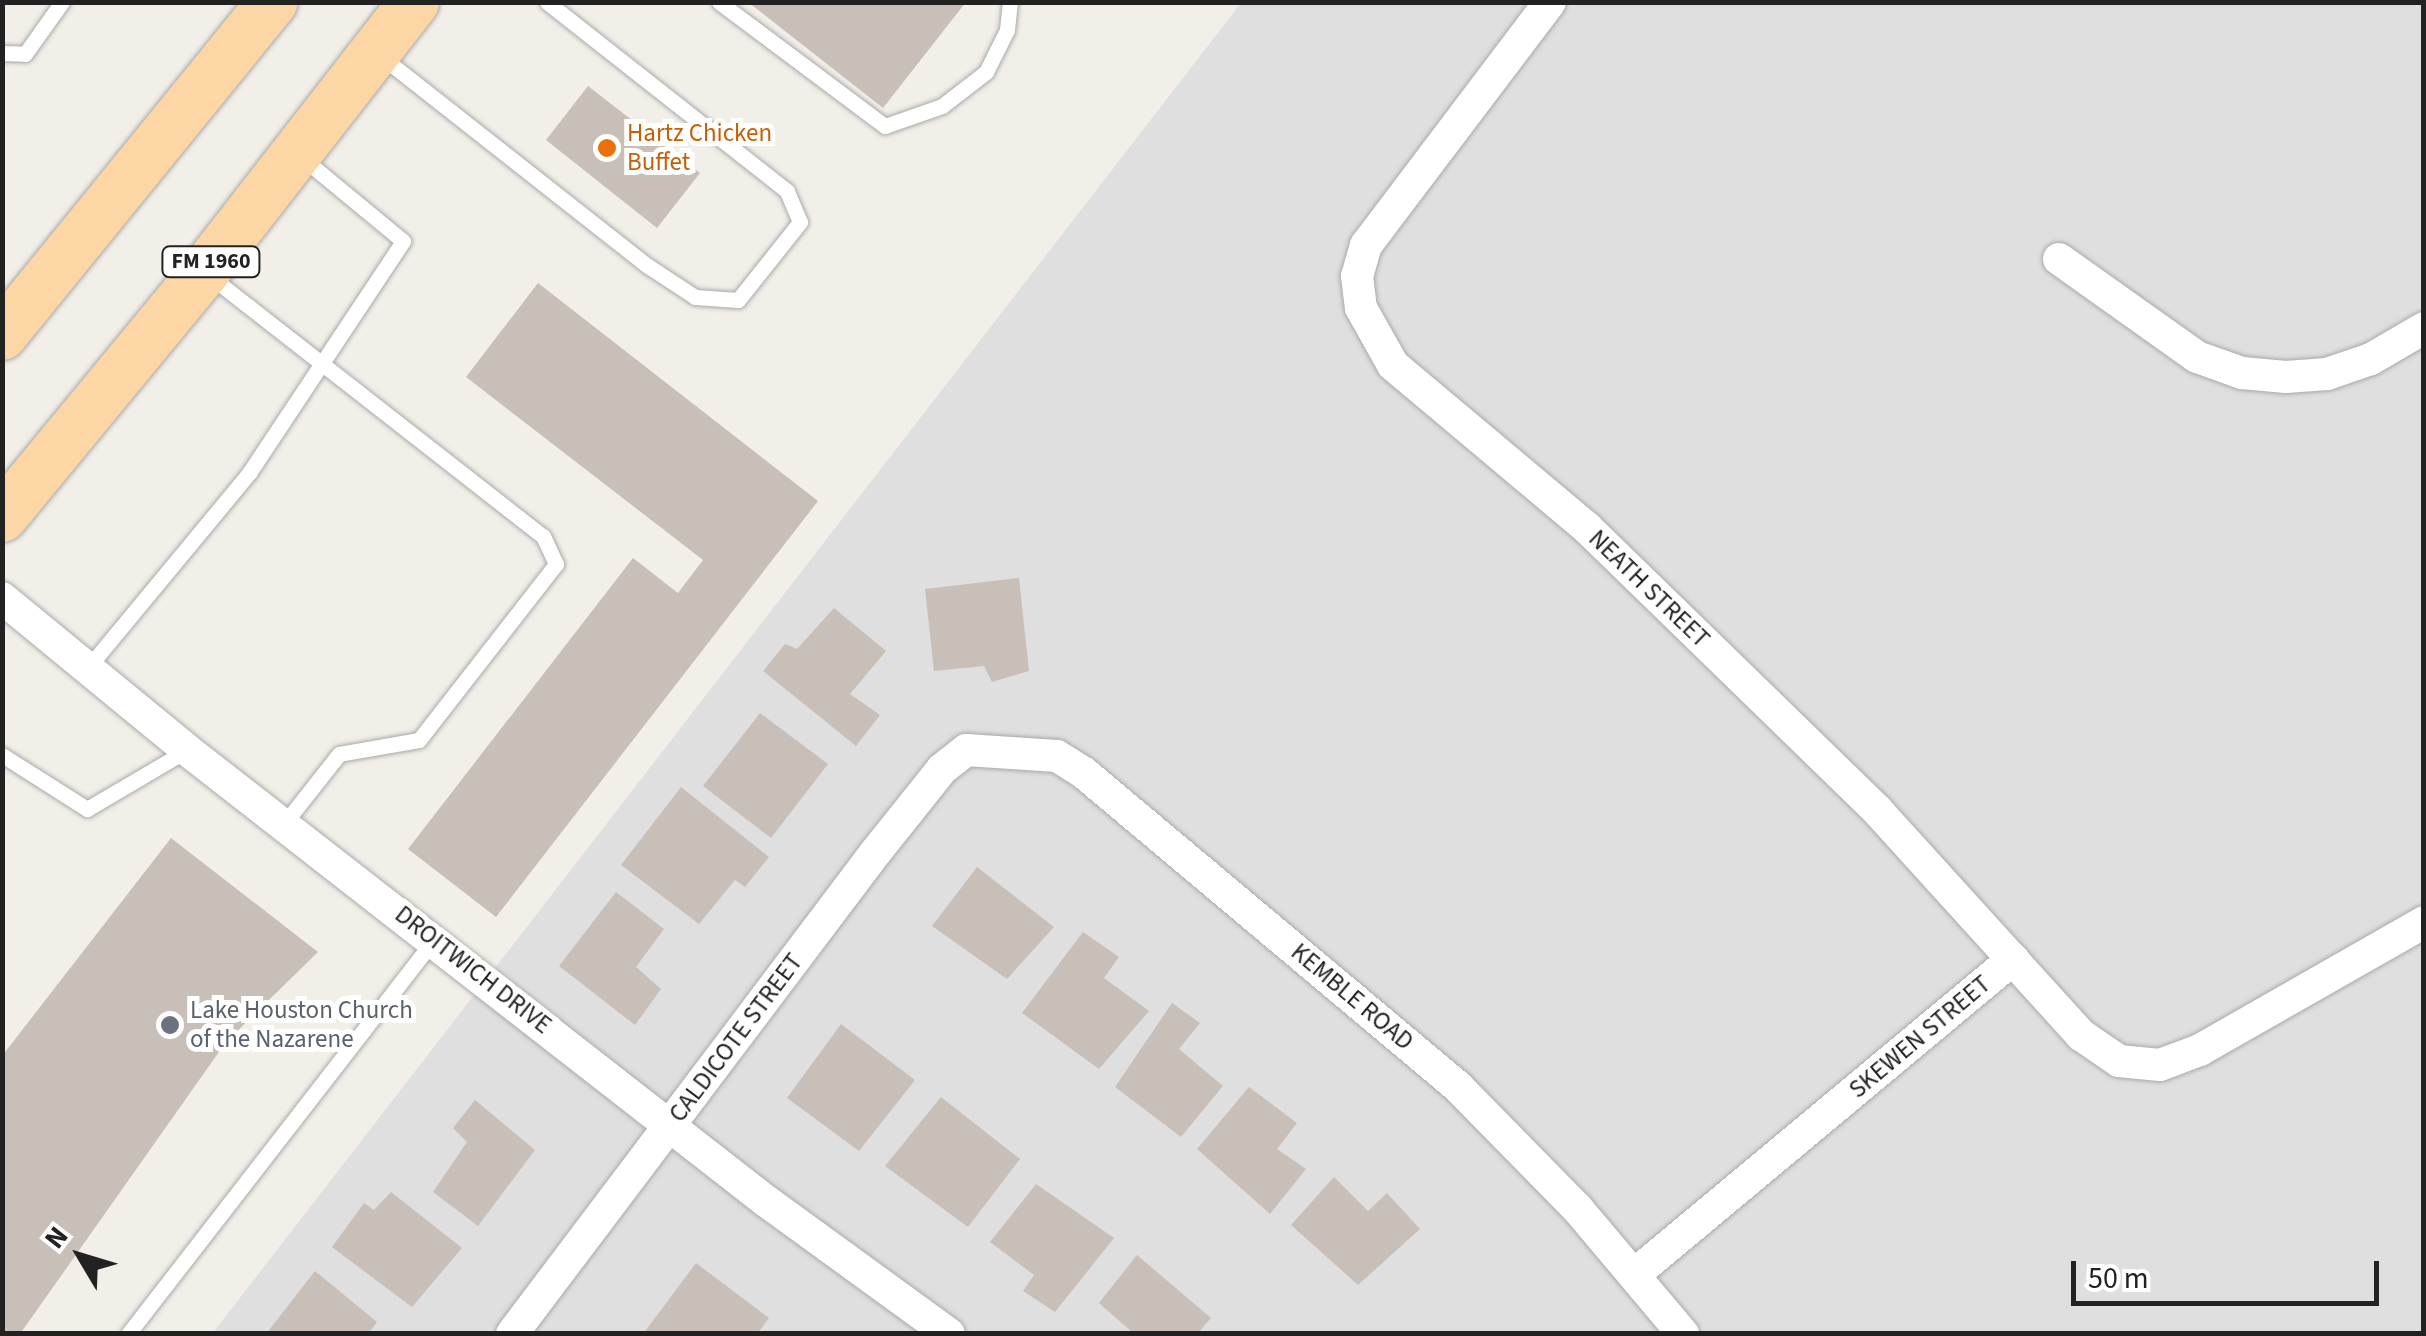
<!DOCTYPE html>
<style>
body{margin:0}
#map{position:relative;width:2426px;height:1336px;overflow:hidden;background:#f2efe9;font-family:"Source Sans 3",sans-serif}
div>[style]{position:absolute}
[style*='--x']{left:calc(var(--x)*1px);top:calc(var(--y)*1px);width:calc(var(--w)*1px);rotate:calc(var(--a)*1deg)}
.residential>*{inset:0;background:#e0dfdf}
.building>*{inset:0;background:#c7bfb8}
.roads{filter:drop-shadow(0 0 2px #a9a9a9) drop-shadow(0 0 2px #a9a9a9)}
.service>*{height:15px;margin:-7.5px;padding:0 7.5px;transform-origin:7.5px;border-radius:7.5px;background:#fff}
.minor>*{height:32px;margin:-16px;padding:0 16px;transform-origin:16px;border-radius:16px;background:#fff}
.primary>*{height:50px;margin:-25px;padding:0 25px;transform-origin:25px;border-radius:25px;background:#fcd6a4}
.dots>*{width:28px;height:28px;translate:-50% -50%;box-sizing:border-box;border:5px solid #fff;border-radius:50%}
span{translate:-50% -50%;white-space:nowrap;text-align:center;line-height:1.15;-webkit-text-stroke:10px #fff;paint-order:stroke}
.shield-label span{padding:2px 8px;background:#fff;border:2px solid;border-radius:8px;-webkit-text-stroke-width:0}
.shield-label{font-size:22px;color:#222;font-weight:700}
.food-label{font-size:25px;color:#c56008}
.left{translate:0 -50%;text-align:left}
.street-label{font-size:25px;color:#222}
.worship-label{font-size:25px;color:#5b616d}
.frame{position:absolute;inset:0;border:5px solid #222;pointer-events:none}
.north{position:absolute;left:30px;top:1206px;width:100px;height:100px;-webkit-text-stroke:8px #fff;paint-order:stroke;rotate:308deg;font-size:28px;font-weight:700;line-height:40px;text-align:center;color:#222}
.north::after{content:'';display:block;margin:auto;width:35px;height:45px;background:#222;clip-path:polygon(50% 0,100% 100%,50% 72%,0 100%)}
.scale{position:absolute;left:2071px;top:1261px;width:308px;height:45px;box-sizing:border-box;border:5px solid #222;border-top:0;padding-left:12px;font-size:30px;line-height:35px;white-space:nowrap;color:#222;-webkit-text-stroke:8px #fff;paint-order:stroke}
</style>
<div id="map">
<div class="residential">
<i style="clip-path:polygon(1241px 3px,2423px 3px,2423px 1333px,212px 1334px)"></i>
</div>
<div class="building">
<i style="clip-path:polygon(748px 2px,966px 2px,883px 108px)"></i>
<i style="clip-path:polygon(588px 86px,700px 173px,657px 228px,546px 140px)"></i>
<i style="clip-path:polygon(538px 283px,818px 501px,496px 917px,408px 849px,633px 558px,678px 593px,703px 560px,466px 377px)"></i>
<i style="clip-path:polygon(1019px 578px,1029px 671px,992px 682px,984px 666px,934px 671px,925px 589px)"></i>
<i style="clip-path:polygon(834px 608px,886px 651px,850px 694px,880px 715px,856px 746px,763px 671px,785px 644px,797px 649px)"></i>
<i style="clip-path:polygon(760px 713px,828px 764px,771px 838px,703px 786px)"></i>
<i style="clip-path:polygon(681px 787px,769px 857px,745px 887px,735px 880px,699px 924px,621px 865px)"></i>
<i style="clip-path:polygon(171px 838px,318px 952px,226px 1042px,20px 1334px,2px 1334px,2px 1056px)"></i>
<i style="clip-path:polygon(977px 867px,1054px 927px,1007px 979px,932px 926px)"></i>
<i style="clip-path:polygon(616px 892px,664px 929px,636px 967px,661px 989px,635px 1025px,559px 966px)"></i>
<i style="clip-path:polygon(1083px 932px,1119px 957px,1104px 978px,1149px 1011px,1099px 1069px,1022px 1013px)"></i>
<i style="clip-path:polygon(1172px 1003px,1200px 1023px,1179px 1049px,1223px 1086px,1181px 1137px,1115px 1087px)"></i>
<i style="clip-path:polygon(841px 1024px,915px 1080px,859px 1151px,787px 1098px)"></i>
<i style="clip-path:polygon(1249px 1087px,1297px 1123px,1277px 1149px,1306px 1169px,1270px 1214px,1197px 1149px)"></i>
<i style="clip-path:polygon(941px 1097px,1020px 1159px,968px 1227px,885px 1166px)"></i>
<i style="clip-path:polygon(475px 1100px,535px 1150px,478px 1226px,433px 1192px,467px 1142px,453px 1128px)"></i>
<i style="clip-path:polygon(1334px 1177px,1368px 1211px,1387px 1193px,1420px 1229px,1358px 1285px,1291px 1225px)"></i>
<i style="clip-path:polygon(1036px 1184px,1114px 1238px,1055px 1312px,1023px 1291px,1034px 1275px,990px 1242px)"></i>
<i style="clip-path:polygon(391px 1192px,462px 1248px,412px 1307px,332px 1247px,364px 1203px,374px 1210px)"></i>
<i style="clip-path:polygon(1137px 1255px,1211px 1318px,1197px 1334px,1134px 1334px,1099px 1303px)"></i>
<i style="clip-path:polygon(696px 1263px,769px 1318px,757px 1334px,643px 1334px)"></i>
<i style="clip-path:polygon(315px 1271px,377px 1322px,368px 1334px,266px 1334px)"></i>
</div>
<div class="roads">
<div class="service">
<i style="--x:719;--y:2;--w:207;--a:36.8"></i>
<i style="--x:885;--y:126;--w:60;--a:-19.3"></i>
<i style="--x:942;--y:106;--w:56;--a:-37.7"></i>
<i style="--x:986;--y:72;--w:47;--a:-63.4"></i>
<i style="--x:1007;--y:30;--w:28;--a:-84"></i>
<i style="--x:2;--y:53;--w:23;--a:2"></i>
<i style="--x:25;--y:54;--w:64;--a:-54.6"></i>
<i style="--x:382;--y:57;--w:338;--a:38.2"></i>
<i style="--x:648;--y:266;--w:56;--a:33.4"></i>
<i style="--x:695;--y:297;--w:43;--a:4"></i>
<i style="--x:738;--y:300;--w:100;--a:-51.5"></i>
<i style="--x:800;--y:222;--w:34;--a:-113"></i>
<i style="--x:787;--y:191;--w:305;--a:-141.8"></i>
<i style="--x:211;--y:277;--w:421;--a:38"></i>
<i style="--x:543;--y:536;--w:31;--a:65"></i>
<i style="--x:556;--y:564;--w:223;--a:127.9"></i>
<i style="--x:419;--y:740;--w:81;--a:170.1"></i>
<i style="--x:339;--y:754;--w:89;--a:128.2"></i>
<i style="--x:86;--y:670;--w:256;--a:-50.4"></i>
<i style="--x:249;--y:473;--w:278;--a:-56.4"></i>
<i style="--x:403;--y:241;--w:132;--a:-140.5"></i>
<i style="--x:2;--y:755;--w:101;--a:32.4"></i>
<i style="--x:87;--y:809;--w:116;--a:-30.5"></i>
<i style="--x:128;--y:1334;--w:500;--a:-52.2"></i>
</div>
<div class="minor">
<i style="--x:1550;--y:2;--w:305;--a:127.1"></i>
<i style="--x:1366;--y:245;--w:32;--a:106"></i>
<i style="--x:1357;--y:276;--w:32;--a:83"></i>
<i style="--x:1361;--y:308;--w:65;--a:60.7"></i>
<i style="--x:1393;--y:365;--w:253;--a:40"></i>
<i style="--x:1587;--y:528;--w:405;--a:44.2"></i>
<i style="--x:1877;--y:810;--w:304;--a:47.8"></i>
<i style="--x:2081;--y:1035;--w:46;--a:34.4"></i>
<i style="--x:2119;--y:1061;--w:41;--a:5.6"></i>
<i style="--x:2160;--y:1065;--w:43;--a:-20.6"></i>
<i style="--x:2200;--y:1050;--w:258;--a:-29.7"></i>
<i style="--x:2059;--y:259;--w:169;--a:35.4"></i>
<i style="--x:2197;--y:357;--w:48;--a:19.6"></i>
<i style="--x:2242;--y:373;--w:44;--a:5.2"></i>
<i style="--x:2286;--y:377;--w:41;--a:-4.2"></i>
<i style="--x:2327;--y:374;--w:46;--a:-18.8"></i>
<i style="--x:2371;--y:359;--w:61;--a:-30.3"></i>
<i style="--x:2;--y:598;--w:239;--a:39.4"></i>
<i style="--x:187;--y:750;--w:734;--a:37.92"></i>
<i style="--x:766;--y:1201;--w:226;--a:36"></i>
<i style="--x:1635;--y:1274;--w:492;--a:-39.8"></i>
<i style="--x:512;--y:1334;--w:603;--a:-52.96"></i>
<i style="--x:875;--y:853;--w:107;--a:-51.4"></i>
<i style="--x:942;--y:769;--w:31;--a:-38"></i>
<i style="--x:966;--y:750;--w:91;--a:3.8"></i>
<i style="--x:1057;--y:756;--w:32;--a:32"></i>
<i style="--x:1084;--y:773;--w:488;--a:40"></i>
<i style="--x:1458;--y:1087;--w:170;--a:45.5"></i>
<i style="--x:1577;--y:1208;--w:165;--a:49.9"></i>
</div>
<div class="primary">
<i style="--x:2;--y:335;--w:429;--a:-50.9"></i>
<i style="--x:2;--y:517;--w:318;--a:-50.5"></i>
<i style="--x:204;--y:272;--w:342;--a:-52.1"></i>
</div>
</div>
<div class="dots">
<i style="left:607px;top:148px;background:#e8710a"></i>
<i style="left:170px;top:1025px;background:#6b7280"></i>
</div>
<div class="shield-label">
<span style="left:211px;top:262px">FM 1960</span>
</div>
<div class="food-label">
<span class="left" style="left:627px;top:148px">Hartz Chicken<br>Buffet</span>
</div>
<div class="street-label">
<span style="left:1649px;top:589px;rotate:44deg">NEATH STREET</span>
<span style="left:473px;top:970px;rotate:38deg">DROITWICH DRIVE</span>
<span style="left:1352px;top:997px;rotate:40deg">KEMBLE ROAD</span>
<span style="left:1920px;top:1037px;rotate:-40deg">SKEWEN STREET</span>
<span style="left:736px;top:1038px;rotate:-53deg">CALDICOTE STREET</span>
</div>
<div class="worship-label">
<span class="left" style="left:190px;top:1025px">Lake Houston Church<br>of the Nazarene</span>
</div>
<div class="frame"></div>
<div class="north">N</div>
<div class="scale">50 m</div>
</div>
